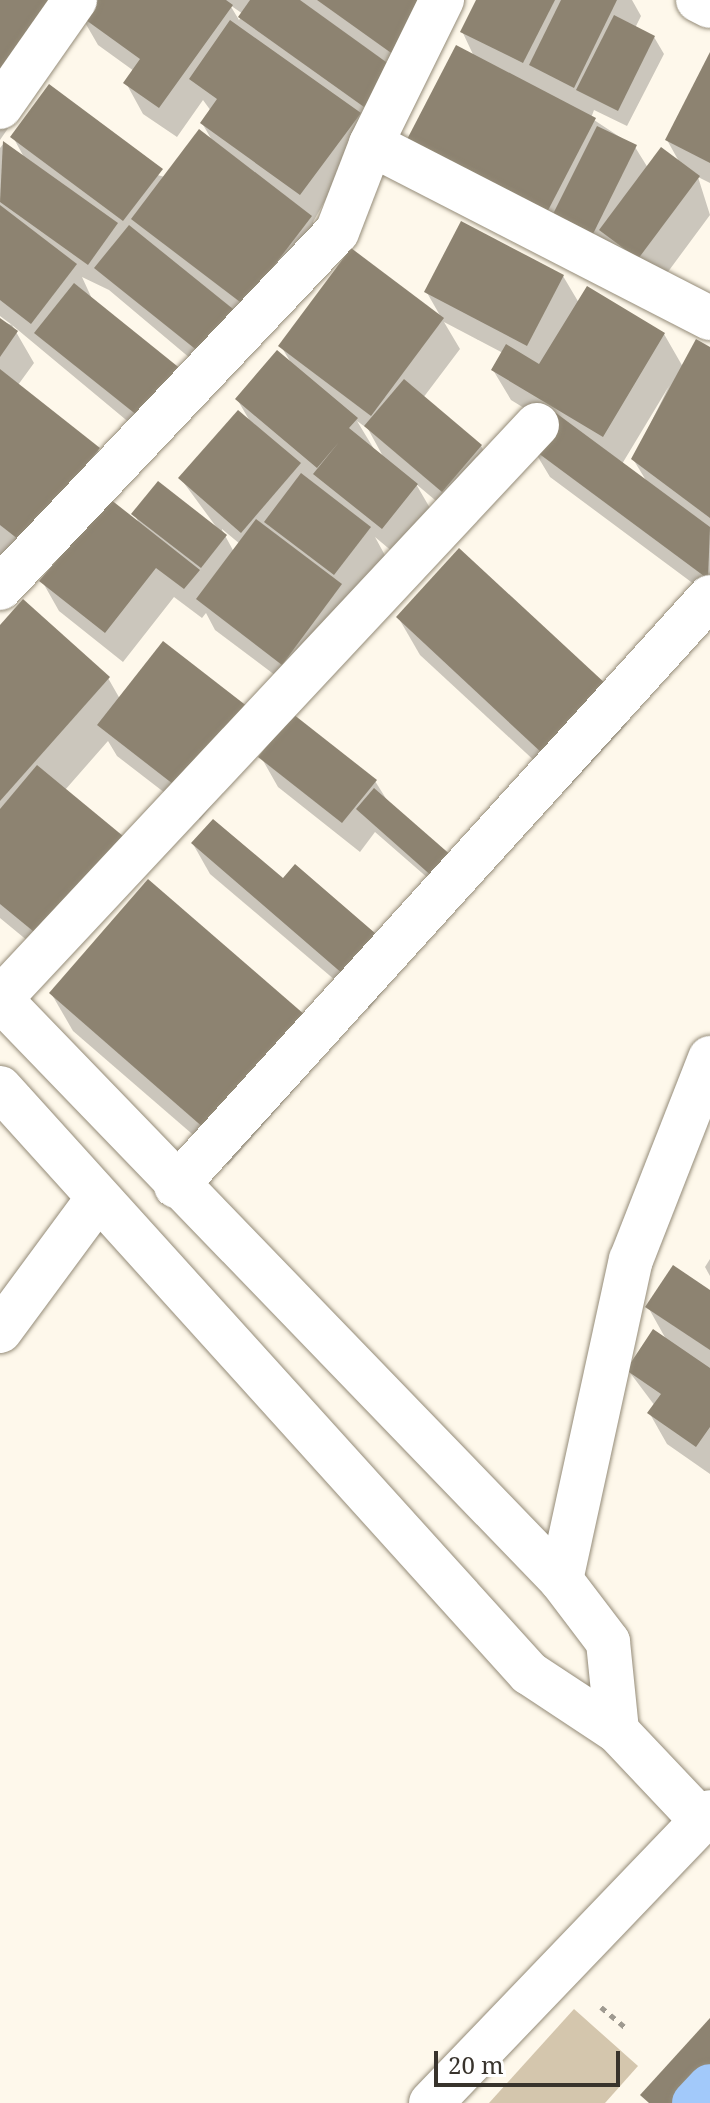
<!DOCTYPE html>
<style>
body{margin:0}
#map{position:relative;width:710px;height:2103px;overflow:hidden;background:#fef8eb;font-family:"Noto Serif",serif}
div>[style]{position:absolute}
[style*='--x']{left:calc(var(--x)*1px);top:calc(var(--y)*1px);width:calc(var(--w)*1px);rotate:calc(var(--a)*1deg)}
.green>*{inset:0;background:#d4c6ad}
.shadow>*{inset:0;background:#0003}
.building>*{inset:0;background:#8d8371}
.path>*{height:5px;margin-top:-2.5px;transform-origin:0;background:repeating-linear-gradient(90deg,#9f9a90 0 6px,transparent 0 12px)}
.roads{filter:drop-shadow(0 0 2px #948b78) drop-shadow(0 0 2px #948b78)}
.minor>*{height:44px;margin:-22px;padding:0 22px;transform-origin:22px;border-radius:22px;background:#fff}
.major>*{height:44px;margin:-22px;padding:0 22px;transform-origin:22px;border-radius:22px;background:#a2c9fa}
span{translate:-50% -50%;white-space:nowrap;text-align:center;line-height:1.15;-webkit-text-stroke:7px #fff;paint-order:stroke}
.scale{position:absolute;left:434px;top:2051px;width:186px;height:36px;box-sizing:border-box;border:4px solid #38332c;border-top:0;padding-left:10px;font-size:24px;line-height:28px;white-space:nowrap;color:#38332c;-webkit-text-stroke:6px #fff;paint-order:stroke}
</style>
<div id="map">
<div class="green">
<i style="clip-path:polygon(574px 2009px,638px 2066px,605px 2103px,489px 2103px)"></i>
</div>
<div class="shadow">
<i style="clip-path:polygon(evenodd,0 0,438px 0,313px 222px,328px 247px,222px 385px,109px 290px,82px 277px,161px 449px,12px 325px,34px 363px,18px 385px,98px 450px,115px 480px,0 611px,0 321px,12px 325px,0 316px,0 148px,4px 143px,25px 159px,13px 137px,165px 177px,213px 142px,202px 123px,211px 111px,203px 100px,177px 137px,143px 114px,126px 83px,134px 71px,98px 45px,83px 19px,0 140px,0 0,230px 5px,243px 14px,239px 20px,230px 5px)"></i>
<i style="clip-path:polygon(478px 0,632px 0,641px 16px,635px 28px,654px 37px,664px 54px,627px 126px,594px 110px,591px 118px,635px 147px,648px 168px,681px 165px,667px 140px,710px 57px,710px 183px,698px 177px,710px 215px,656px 288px,567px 254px,462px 31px)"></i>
<i style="clip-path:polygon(evenodd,563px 276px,579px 303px,664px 334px,683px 367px,710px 349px,710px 596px,550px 477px,532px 447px,550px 424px,511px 400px,493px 370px,503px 353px,444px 322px,460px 349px,423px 398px,481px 446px,498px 476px,460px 521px,416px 484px,434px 515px,400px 558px,375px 537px,387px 559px,300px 694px,215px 630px,206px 613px,202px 618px,174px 597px,123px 662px,59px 611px,42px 581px,140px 525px,134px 514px,220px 532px,181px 479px,251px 423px,237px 399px,291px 363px,281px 346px,442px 319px,426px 291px,563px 276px,669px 386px,633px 459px,647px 482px,622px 464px,669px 386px,563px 276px,357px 421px,368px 429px,385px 460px,374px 449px,357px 421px,563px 276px,222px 529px,240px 544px,234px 552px,222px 530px,222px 529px)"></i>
<i style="clip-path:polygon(398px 617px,605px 686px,627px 724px,566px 790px,420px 655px)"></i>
<i style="clip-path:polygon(0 628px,108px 678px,120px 699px,264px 739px,200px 820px,117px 756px,108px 741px,65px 790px,57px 965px,0 918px)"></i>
<i style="clip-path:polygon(261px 757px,375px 781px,445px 893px,375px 832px,360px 852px,278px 787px)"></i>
<i style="clip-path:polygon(193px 844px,398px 972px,369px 1009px,210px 874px)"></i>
<i style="clip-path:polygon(51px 993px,325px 1054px,228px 1165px,73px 1031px)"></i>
<i style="clip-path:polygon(710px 1259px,710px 1276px,705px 1267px)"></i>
<i style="clip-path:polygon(710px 1292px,710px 1474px,667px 1444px,650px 1414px,655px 1406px,628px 1370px,667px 1341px,648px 1307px)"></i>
</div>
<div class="building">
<i style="clip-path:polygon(0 0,59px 0,0 77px)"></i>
<i style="clip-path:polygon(89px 0,226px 0,233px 5px,159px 108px,123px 83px,140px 59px,79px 15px)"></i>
<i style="clip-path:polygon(250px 0,300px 0,393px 67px,364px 107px,238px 17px)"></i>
<i style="clip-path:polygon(317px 0,422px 0,401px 60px)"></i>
<i style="clip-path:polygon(476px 0,555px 0,523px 63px,460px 32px)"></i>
<i style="clip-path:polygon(561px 0,617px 0,574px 88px,529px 65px)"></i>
<i style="clip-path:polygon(614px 15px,655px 36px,618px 111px,576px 90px)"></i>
<i style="clip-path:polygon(230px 20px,361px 113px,300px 195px,200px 123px,217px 99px,189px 79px)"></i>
<i style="clip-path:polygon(456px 45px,596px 118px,542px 222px,402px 149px)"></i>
<i style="clip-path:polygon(710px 52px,710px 163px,665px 140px)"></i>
<i style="clip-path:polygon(49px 84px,163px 169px,123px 221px,10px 137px)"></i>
<i style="clip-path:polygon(597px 126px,637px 145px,588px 244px,548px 224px)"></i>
<i style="clip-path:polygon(199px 129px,312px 216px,244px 305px,131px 219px)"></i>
<i style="clip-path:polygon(3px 141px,118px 223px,88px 265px,0 202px)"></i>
<i style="clip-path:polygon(661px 147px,700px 176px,638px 259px,599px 230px)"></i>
<i style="clip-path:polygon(0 205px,77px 264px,31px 324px,0 300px)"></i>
<i style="clip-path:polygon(461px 221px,564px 275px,527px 346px,424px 292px)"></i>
<i style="clip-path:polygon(129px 225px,238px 313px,204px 356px,94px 268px)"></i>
<i style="clip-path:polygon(351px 248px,444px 318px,371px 416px,278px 346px)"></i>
<i style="clip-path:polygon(74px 283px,182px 370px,143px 420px,34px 333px)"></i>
<i style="clip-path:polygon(587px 286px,665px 333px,603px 437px,491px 370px,506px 344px,539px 364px)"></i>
<i style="clip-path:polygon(0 318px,18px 331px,0 357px)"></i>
<i style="clip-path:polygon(696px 339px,710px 347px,710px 518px,631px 459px)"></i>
<i style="clip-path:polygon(277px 350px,358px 418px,349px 428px,418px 484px,382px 529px,313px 474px,339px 442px,317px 468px,235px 399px)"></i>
<i style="clip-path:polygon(0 369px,100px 448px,23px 543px,0 525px)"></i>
<i style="clip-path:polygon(404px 379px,482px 445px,442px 492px,364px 426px)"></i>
<i style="clip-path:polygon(238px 410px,301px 463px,241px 533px,178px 478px)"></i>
<i style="clip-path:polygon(556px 413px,710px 527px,708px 579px,530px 447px)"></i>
<i style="clip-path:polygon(301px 473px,371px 527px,334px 575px,264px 522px)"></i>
<i style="clip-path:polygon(158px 481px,227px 535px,201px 568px,131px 514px)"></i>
<i style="clip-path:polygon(110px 499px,200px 570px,184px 589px,156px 568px,105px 633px,39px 581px)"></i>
<i style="clip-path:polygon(256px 519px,342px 584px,282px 665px,196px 599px)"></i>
<i style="clip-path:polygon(459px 548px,607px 685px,543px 754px,396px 617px)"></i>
<i style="clip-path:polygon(23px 599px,110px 677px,0 801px,0 625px)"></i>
<i style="clip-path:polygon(163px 641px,248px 707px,182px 791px,97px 725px)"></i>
<i style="clip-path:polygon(293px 714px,377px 780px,342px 823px,258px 757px)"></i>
<i style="clip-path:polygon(37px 765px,123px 836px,39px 936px,0 904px,0 809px)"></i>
<i style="clip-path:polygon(374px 788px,453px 857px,434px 878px,356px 809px)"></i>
<i style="clip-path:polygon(213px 819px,283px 878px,295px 864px,383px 940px,351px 981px,191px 843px)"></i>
<i style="clip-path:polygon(148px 879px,305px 1015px,205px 1129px,49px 993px)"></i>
<i style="clip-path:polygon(673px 1265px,710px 1290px,710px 1350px,645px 1307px)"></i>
<i style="clip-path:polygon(653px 1329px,710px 1368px,710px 1427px,696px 1447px,647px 1413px,661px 1394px,626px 1370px)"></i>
<i style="clip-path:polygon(710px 2018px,710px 2103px,649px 2103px,640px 2095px)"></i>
</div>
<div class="path">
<i style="--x:601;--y:2007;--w:35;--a:40"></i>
</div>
<div class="roads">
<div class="minor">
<i style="--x:698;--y:0;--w:13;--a:27"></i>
<i style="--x:0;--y:107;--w:131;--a:-55"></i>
<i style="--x:371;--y:144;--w:381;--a:27.2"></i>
<i style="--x:0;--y:588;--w:490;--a:-46.6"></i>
<i style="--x:337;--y:232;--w:94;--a:-68.9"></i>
<i style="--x:371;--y:144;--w:161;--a:-63.8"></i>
<i style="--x:0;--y:999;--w:808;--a:46"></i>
<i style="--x:561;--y:1580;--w:78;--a:52.8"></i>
<i style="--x:608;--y:1642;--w:89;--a:84.2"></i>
<i style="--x:0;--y:999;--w:786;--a:-46.91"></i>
<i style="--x:0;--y:1088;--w:789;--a:47.88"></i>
<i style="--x:529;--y:1673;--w:105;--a:33.4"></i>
<i style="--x:617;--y:1731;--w:124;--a:46.6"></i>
<i style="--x:176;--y:1186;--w:795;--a:-47.8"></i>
<i style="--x:0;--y:1331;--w:165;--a:-53.6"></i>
<i style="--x:561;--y:1580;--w:328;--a:-77.7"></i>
<i style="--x:631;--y:1260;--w:217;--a:-68.6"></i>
<i style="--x:431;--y:2103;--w:403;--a:-46.2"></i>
</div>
<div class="major">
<i style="--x:694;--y:2103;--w:23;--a:-47"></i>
</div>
</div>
<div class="scale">20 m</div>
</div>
